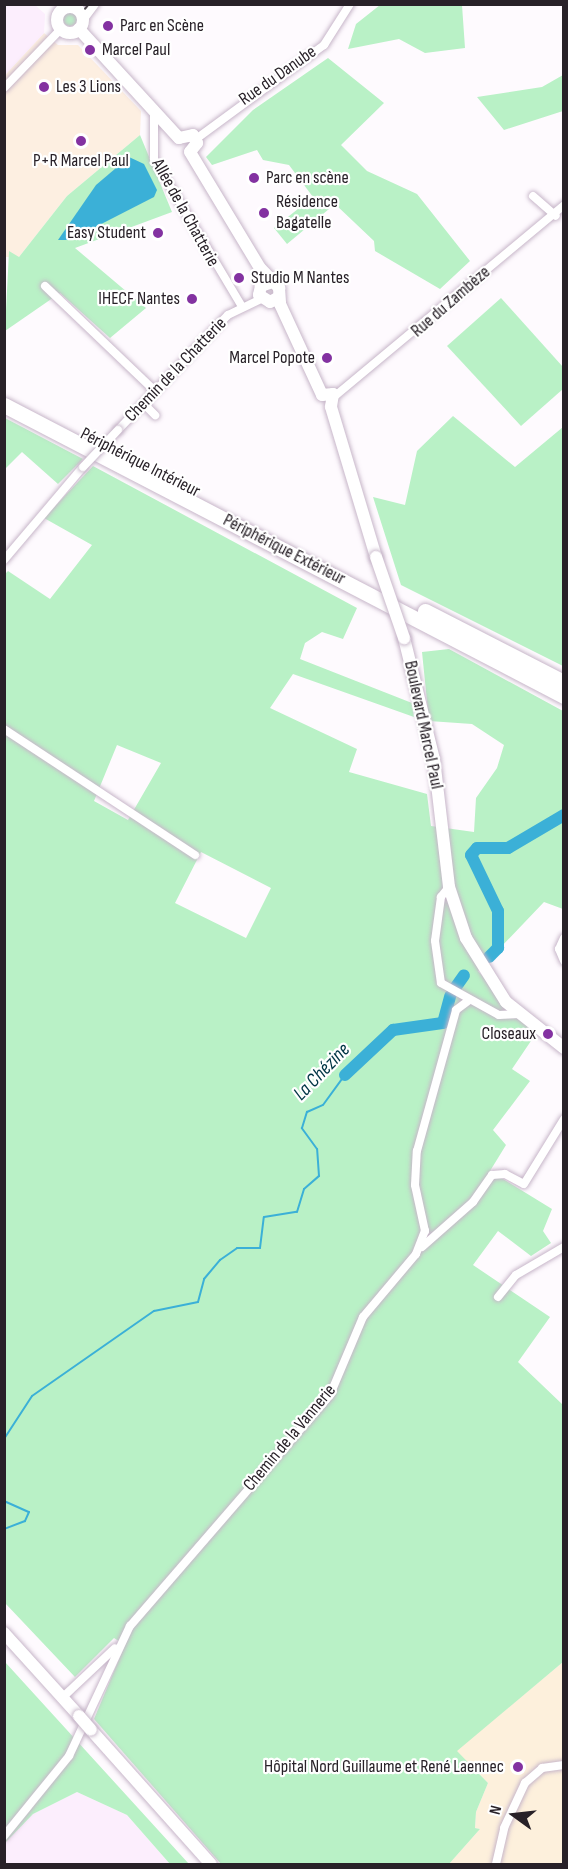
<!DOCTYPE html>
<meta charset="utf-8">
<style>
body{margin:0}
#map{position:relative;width:568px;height:1869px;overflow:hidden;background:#fefafe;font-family:"Sofia Sans Condensed",sans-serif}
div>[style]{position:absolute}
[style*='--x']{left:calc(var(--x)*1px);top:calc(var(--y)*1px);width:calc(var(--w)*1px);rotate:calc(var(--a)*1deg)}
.commercial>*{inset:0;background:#fdefe1}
.built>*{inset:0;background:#fceefd}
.round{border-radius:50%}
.medical>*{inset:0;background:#fdf0dc}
.green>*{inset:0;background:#b9f1c6}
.water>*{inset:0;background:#3bb0d7}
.stream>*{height:2px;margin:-1px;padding:0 1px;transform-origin:1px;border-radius:1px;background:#3bb0d7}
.river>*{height:12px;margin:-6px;padding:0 6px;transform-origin:6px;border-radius:6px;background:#3bb0d7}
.roads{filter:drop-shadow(0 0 2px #c7b6c9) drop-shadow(0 0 2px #c7b6c9)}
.street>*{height:8px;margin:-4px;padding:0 4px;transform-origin:4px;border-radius:4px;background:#fff}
.secondary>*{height:12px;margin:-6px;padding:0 6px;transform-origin:6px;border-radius:6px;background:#fff}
.secondary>.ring{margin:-6px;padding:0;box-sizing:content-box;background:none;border:12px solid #fff;border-radius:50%}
.highway>*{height:15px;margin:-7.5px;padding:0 7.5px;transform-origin:7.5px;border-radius:7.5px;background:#fff}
.tram>*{height:1.5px;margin:-0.75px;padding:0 0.75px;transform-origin:0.75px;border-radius:0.75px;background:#514a51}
.bridges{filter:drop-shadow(0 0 2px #c7b6c9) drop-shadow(0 0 2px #c7b6c9)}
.street-bridge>*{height:8px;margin:-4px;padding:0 4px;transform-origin:4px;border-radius:4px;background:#fff}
.secondary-bridge>*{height:12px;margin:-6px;padding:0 6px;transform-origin:6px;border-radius:6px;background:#fff}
.dots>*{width:16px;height:16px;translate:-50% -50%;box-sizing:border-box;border:3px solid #fff;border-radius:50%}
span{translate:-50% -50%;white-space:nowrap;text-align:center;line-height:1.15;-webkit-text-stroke:4.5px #fff;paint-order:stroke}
.poi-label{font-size:18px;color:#282128}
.left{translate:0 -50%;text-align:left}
.right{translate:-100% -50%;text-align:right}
.street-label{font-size:18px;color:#282128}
.water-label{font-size:20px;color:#003545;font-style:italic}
.frame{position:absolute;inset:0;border:6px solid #282128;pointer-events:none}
.north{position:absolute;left:484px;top:1785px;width:60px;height:60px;-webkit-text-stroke:4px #fff;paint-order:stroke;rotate:285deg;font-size:16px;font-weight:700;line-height:24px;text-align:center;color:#282128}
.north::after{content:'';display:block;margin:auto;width:21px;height:27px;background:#282128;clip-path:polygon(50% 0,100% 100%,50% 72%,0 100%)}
</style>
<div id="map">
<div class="commercial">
<i style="clip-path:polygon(44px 33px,58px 45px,78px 45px,101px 69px,141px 111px,140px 135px,67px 196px,19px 257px,5px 257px,5px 75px)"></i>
</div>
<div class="built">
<i style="clip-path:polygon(5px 4px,35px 5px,45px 14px,44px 33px,5px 75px)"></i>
<i class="round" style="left:231px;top:270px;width:16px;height:16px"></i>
<i style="clip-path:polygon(77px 1792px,127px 1815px,170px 1864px,5px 1864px,4px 1843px,33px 1814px)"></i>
</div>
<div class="medical">
<i style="clip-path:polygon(563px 1662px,563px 1864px,449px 1864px,480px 1829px,475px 1828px,476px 1812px,488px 1783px,456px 1751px)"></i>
</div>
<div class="green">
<i style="clip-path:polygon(380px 5px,462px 5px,465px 48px,425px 53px,399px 39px,348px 49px,356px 24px)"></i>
<i class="round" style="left:63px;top:12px;width:14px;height:14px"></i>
<i style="clip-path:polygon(328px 58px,384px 103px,341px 145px,367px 171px,417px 194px,470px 261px,440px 289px,375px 251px,374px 241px,335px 204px,287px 244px,274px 228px,313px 197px,289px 165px,263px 160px,257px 150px,212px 165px,206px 157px,253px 110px)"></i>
<i style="clip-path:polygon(563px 75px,563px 111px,504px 130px,477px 97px,542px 87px)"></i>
<i style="clip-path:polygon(140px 135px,172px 212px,75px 248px,146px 308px,110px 338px,60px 293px,5px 331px,9px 251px,19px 257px,67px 196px)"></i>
<i style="clip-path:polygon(501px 298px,563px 367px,563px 389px,521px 426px,447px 346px)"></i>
<i style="clip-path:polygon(453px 416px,515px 467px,563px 427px,563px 666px,401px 585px,373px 497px,405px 505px,417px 451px)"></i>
<i style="clip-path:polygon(4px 418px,5px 418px,83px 459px,58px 484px,22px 452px,6px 468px)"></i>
<i style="clip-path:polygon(evenodd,93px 466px,357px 608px,343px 639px,322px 632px,305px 643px,300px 659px,412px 703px,414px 717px,293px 674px,270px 708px,357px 749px,349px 772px,427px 794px,431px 826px,474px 832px,476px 798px,497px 768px,504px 745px,472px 724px,429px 721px,422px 652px,449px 649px,563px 711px,563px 909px,544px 902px,478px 971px,535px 1035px,512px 1069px,530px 1081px,493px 1130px,506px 1145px,490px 1171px,552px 1209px,543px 1231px,551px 1243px,531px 1256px,498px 1231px,473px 1265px,550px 1317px,518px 1362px,563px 1405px,563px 1662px,457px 1751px,488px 1783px,476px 1812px,475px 1828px,480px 1829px,449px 1864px,221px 1864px,94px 1719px,125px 1645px,114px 1638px,75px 1677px,5px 1603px,5px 574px,8px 571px,50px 599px,92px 545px,44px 518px,93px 466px,117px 745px,161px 763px,128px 820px,94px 801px,117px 745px,93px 466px,201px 852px,271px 888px,246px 938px,175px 903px,201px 852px)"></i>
<i style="clip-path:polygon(5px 1662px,189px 1864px,170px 1864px,127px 1815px,77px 1792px,33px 1814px,5px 1843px)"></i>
</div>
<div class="water">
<i style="clip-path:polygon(129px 157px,144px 164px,157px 190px,154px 197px,70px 240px,58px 240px,96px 185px)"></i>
</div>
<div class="stream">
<i style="--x:4;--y:1439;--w:51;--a:-56.9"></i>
<i style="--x:32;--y:1396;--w:149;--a:-34.9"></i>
<i style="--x:154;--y:1311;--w:45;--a:-11.6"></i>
<i style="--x:198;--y:1302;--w:24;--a:-75"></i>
<i style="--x:204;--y:1279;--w:25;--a:-50"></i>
<i style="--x:220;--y:1260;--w:21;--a:-35"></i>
<i style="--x:237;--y:1248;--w:23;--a:0"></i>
<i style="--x:260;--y:1248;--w:31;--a:-83"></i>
<i style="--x:264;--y:1217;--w:33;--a:-9"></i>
<i style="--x:297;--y:1212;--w:24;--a:-73"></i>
<i style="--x:304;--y:1189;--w:20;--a:-41"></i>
<i style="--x:319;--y:1176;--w:27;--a:-94"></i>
<i style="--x:317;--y:1149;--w:26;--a:-126"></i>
<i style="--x:302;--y:1128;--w:17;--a:-73"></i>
<i style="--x:307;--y:1112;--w:17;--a:-24"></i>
<i style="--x:323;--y:1105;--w:37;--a:-54"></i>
<i style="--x:4;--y:1501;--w:27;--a:24"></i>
<i style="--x:29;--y:1512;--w:10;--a:114"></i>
<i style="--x:25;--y:1521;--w:22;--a:159"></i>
</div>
<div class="river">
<i style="--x:489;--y:957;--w:13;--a:-45"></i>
<i style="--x:498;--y:948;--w:37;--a:-90"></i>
<i style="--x:498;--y:911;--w:62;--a:-115.7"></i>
<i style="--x:471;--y:855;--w:9;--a:-49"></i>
<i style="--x:477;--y:848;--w:31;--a:0"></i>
<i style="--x:508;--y:848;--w:65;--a:-30.5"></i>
<i style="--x:453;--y:991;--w:19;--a:-55"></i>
<i style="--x:345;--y:1075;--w:66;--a:-43.2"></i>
<i style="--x:393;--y:1030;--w:50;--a:-8"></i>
<i style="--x:443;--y:1023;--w:28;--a:-75"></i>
</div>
<div class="roads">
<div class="street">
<i style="--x:70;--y:7;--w:4;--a:-45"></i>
<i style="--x:83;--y:20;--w:20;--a:-53"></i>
<i style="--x:4;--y:88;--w:82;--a:-46"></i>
<i style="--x:154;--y:113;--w:46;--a:90"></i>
<i style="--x:154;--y:159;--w:170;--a:59.2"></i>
<i style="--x:196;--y:139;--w:159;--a:-36.3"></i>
<i style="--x:324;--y:45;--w:49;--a:-57.6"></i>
<i style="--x:533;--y:196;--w:30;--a:41"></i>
<i style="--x:45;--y:286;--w:152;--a:43.7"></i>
<i style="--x:335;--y:396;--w:298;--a:-39.8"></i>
<i style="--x:144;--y:404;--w:16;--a:45"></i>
<i style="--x:118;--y:430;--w:159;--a:-46.3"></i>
<i style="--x:228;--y:315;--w:37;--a:-26"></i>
<i style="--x:4;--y:560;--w:122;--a:-49.7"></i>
<i style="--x:4;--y:729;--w:229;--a:33.4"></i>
<i style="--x:449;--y:887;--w:13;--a:129"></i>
<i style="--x:441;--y:897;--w:44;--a:97.8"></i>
<i style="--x:435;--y:941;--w:42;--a:81.9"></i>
<i style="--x:441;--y:983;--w:66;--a:28.9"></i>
<i style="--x:499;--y:1015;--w:20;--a:-3"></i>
<i style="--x:564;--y:938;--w:12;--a:114"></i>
<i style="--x:559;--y:949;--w:13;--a:67"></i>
<i style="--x:422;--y:1247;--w:68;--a:-41.4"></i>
<i style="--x:473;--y:1202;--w:33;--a:-55"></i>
<i style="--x:492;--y:1175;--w:13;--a:-4"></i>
<i style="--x:505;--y:1174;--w:21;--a:28"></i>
<i style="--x:524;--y:1184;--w:76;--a:-58.4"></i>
<i style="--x:498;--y:1297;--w:28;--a:-51"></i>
<i style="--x:516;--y:1275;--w:56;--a:-30.3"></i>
<i style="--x:63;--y:1697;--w:71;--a:-43.3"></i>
<i style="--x:4;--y:1836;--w:103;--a:-50.9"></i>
<i style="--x:69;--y:1756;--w:144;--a:-64.9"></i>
<i style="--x:130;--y:1626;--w:306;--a:-49.1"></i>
<i style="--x:330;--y:1395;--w:85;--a:-67.1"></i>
<i style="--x:363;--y:1317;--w:82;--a:-49.9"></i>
<i style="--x:416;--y:1254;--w:25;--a:-69"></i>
<i style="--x:425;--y:1231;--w:47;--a:-102.3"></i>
<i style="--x:415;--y:1185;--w:34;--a:-87"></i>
<i style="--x:417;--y:1151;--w:146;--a:-74.5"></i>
<i style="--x:456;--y:1010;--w:15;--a:-37"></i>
<i style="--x:496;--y:1864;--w:37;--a:-77"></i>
<i style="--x:504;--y:1828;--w:50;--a:-65"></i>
<i style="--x:525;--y:1783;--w:23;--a:-41"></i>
<i style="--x:542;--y:1768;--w:22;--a:-8"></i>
</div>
<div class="secondary">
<i class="ring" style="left:57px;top:7px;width:14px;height:14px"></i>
<i style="--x:79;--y:29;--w:148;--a:47.5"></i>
<i style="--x:179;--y:138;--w:14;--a:-12"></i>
<i style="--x:193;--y:135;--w:9;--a:63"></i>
<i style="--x:197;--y:143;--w:11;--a:128"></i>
<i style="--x:190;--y:152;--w:135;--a:58.9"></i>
<i style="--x:260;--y:268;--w:28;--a:46"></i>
<i style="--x:279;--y:288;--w:16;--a:86"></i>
<i style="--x:280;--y:304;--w:100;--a:65.2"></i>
<i style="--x:272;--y:282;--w:12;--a:160"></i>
<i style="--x:261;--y:286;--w:9;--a:103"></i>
<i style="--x:259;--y:295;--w:13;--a:32"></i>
<i style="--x:270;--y:302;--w:10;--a:-29"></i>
<i style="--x:322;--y:395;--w:11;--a:-5"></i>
<i style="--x:333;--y:394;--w:13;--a:99"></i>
<i style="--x:331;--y:407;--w:157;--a:73.3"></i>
<i style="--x:404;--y:638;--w:125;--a:76.1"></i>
<i style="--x:434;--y:759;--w:129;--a:83.3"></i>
<i style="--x:449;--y:887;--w:54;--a:71.6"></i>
<i style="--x:466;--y:938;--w:75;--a:58"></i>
<i style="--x:506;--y:1002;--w:74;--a:38.4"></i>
<i style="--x:4;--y:1633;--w:112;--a:47.9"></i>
<i style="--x:91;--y:1730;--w:180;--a:48.2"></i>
</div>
<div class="highway">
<i style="--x:4;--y:405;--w:631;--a:27.46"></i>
<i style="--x:425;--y:611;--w:156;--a:27.1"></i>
</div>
</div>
<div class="tram">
<i style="--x:85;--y:9;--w:6;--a:-51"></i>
</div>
<div class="bridges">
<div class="street-bridge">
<i style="--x:83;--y:467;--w:51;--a:-46.6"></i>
</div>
<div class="secondary-bridge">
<i style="--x:376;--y:557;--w:86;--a:70.9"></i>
<i style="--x:79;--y:1716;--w:18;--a:49"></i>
</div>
</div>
<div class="dots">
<i style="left:108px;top:26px;background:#8332a1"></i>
<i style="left:90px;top:50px;background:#8332a1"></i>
<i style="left:44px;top:87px;background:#8332a1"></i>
<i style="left:81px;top:141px;background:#8332a1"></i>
<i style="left:254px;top:178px;background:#8332a1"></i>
<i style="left:264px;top:213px;background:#8332a1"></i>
<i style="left:158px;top:233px;background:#8332a1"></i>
<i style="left:239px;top:278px;background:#8332a1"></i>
<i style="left:192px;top:299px;background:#8332a1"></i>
<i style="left:327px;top:358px;background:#8332a1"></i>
<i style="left:548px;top:1034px;background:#8332a1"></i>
<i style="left:518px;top:1767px;background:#8332a1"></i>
</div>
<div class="poi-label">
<span class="left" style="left:120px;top:26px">Parc en Scène</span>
<span class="left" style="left:102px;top:50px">Marcel Paul</span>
<span class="left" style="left:56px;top:87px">Les 3 Lions</span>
<span style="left:81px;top:161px">P+R Marcel Paul</span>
<span class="left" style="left:266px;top:178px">Parc en scène</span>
<span class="left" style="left:276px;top:213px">Résidence<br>Bagatelle</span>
<span class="right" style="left:146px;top:233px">Easy Student</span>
<span class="left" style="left:251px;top:278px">Studio M Nantes</span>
<span class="right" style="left:180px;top:299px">IHECF Nantes</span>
<span class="right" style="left:315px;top:358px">Marcel Popote</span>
<span class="right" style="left:536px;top:1034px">Closeaux</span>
<span class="right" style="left:504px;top:1767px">Hôpital Nord Guillaume et René Laennec</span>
</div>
<div class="street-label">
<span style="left:278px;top:76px;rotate:-35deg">Rue du Danube</span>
<span style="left:185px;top:213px;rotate:61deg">Allée de la Chatterie</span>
<span style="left:451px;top:302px;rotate:-41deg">Rue du Zambèze</span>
<span style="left:176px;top:370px;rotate:-46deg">Chemin de la Chatterie</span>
<span style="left:140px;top:463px;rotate:27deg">Périphérique Intérieur</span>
<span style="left:284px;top:550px;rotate:27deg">Périphérique Extérieur</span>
<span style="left:423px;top:725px;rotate:78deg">Boulevard Marcel Paul</span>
<span style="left:290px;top:1438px;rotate:-50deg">Chemin de la Vannerie</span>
</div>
<div class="water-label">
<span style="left:322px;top:1072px;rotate:-46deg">La Chézine</span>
</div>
<div class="frame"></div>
<div class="north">N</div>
</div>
